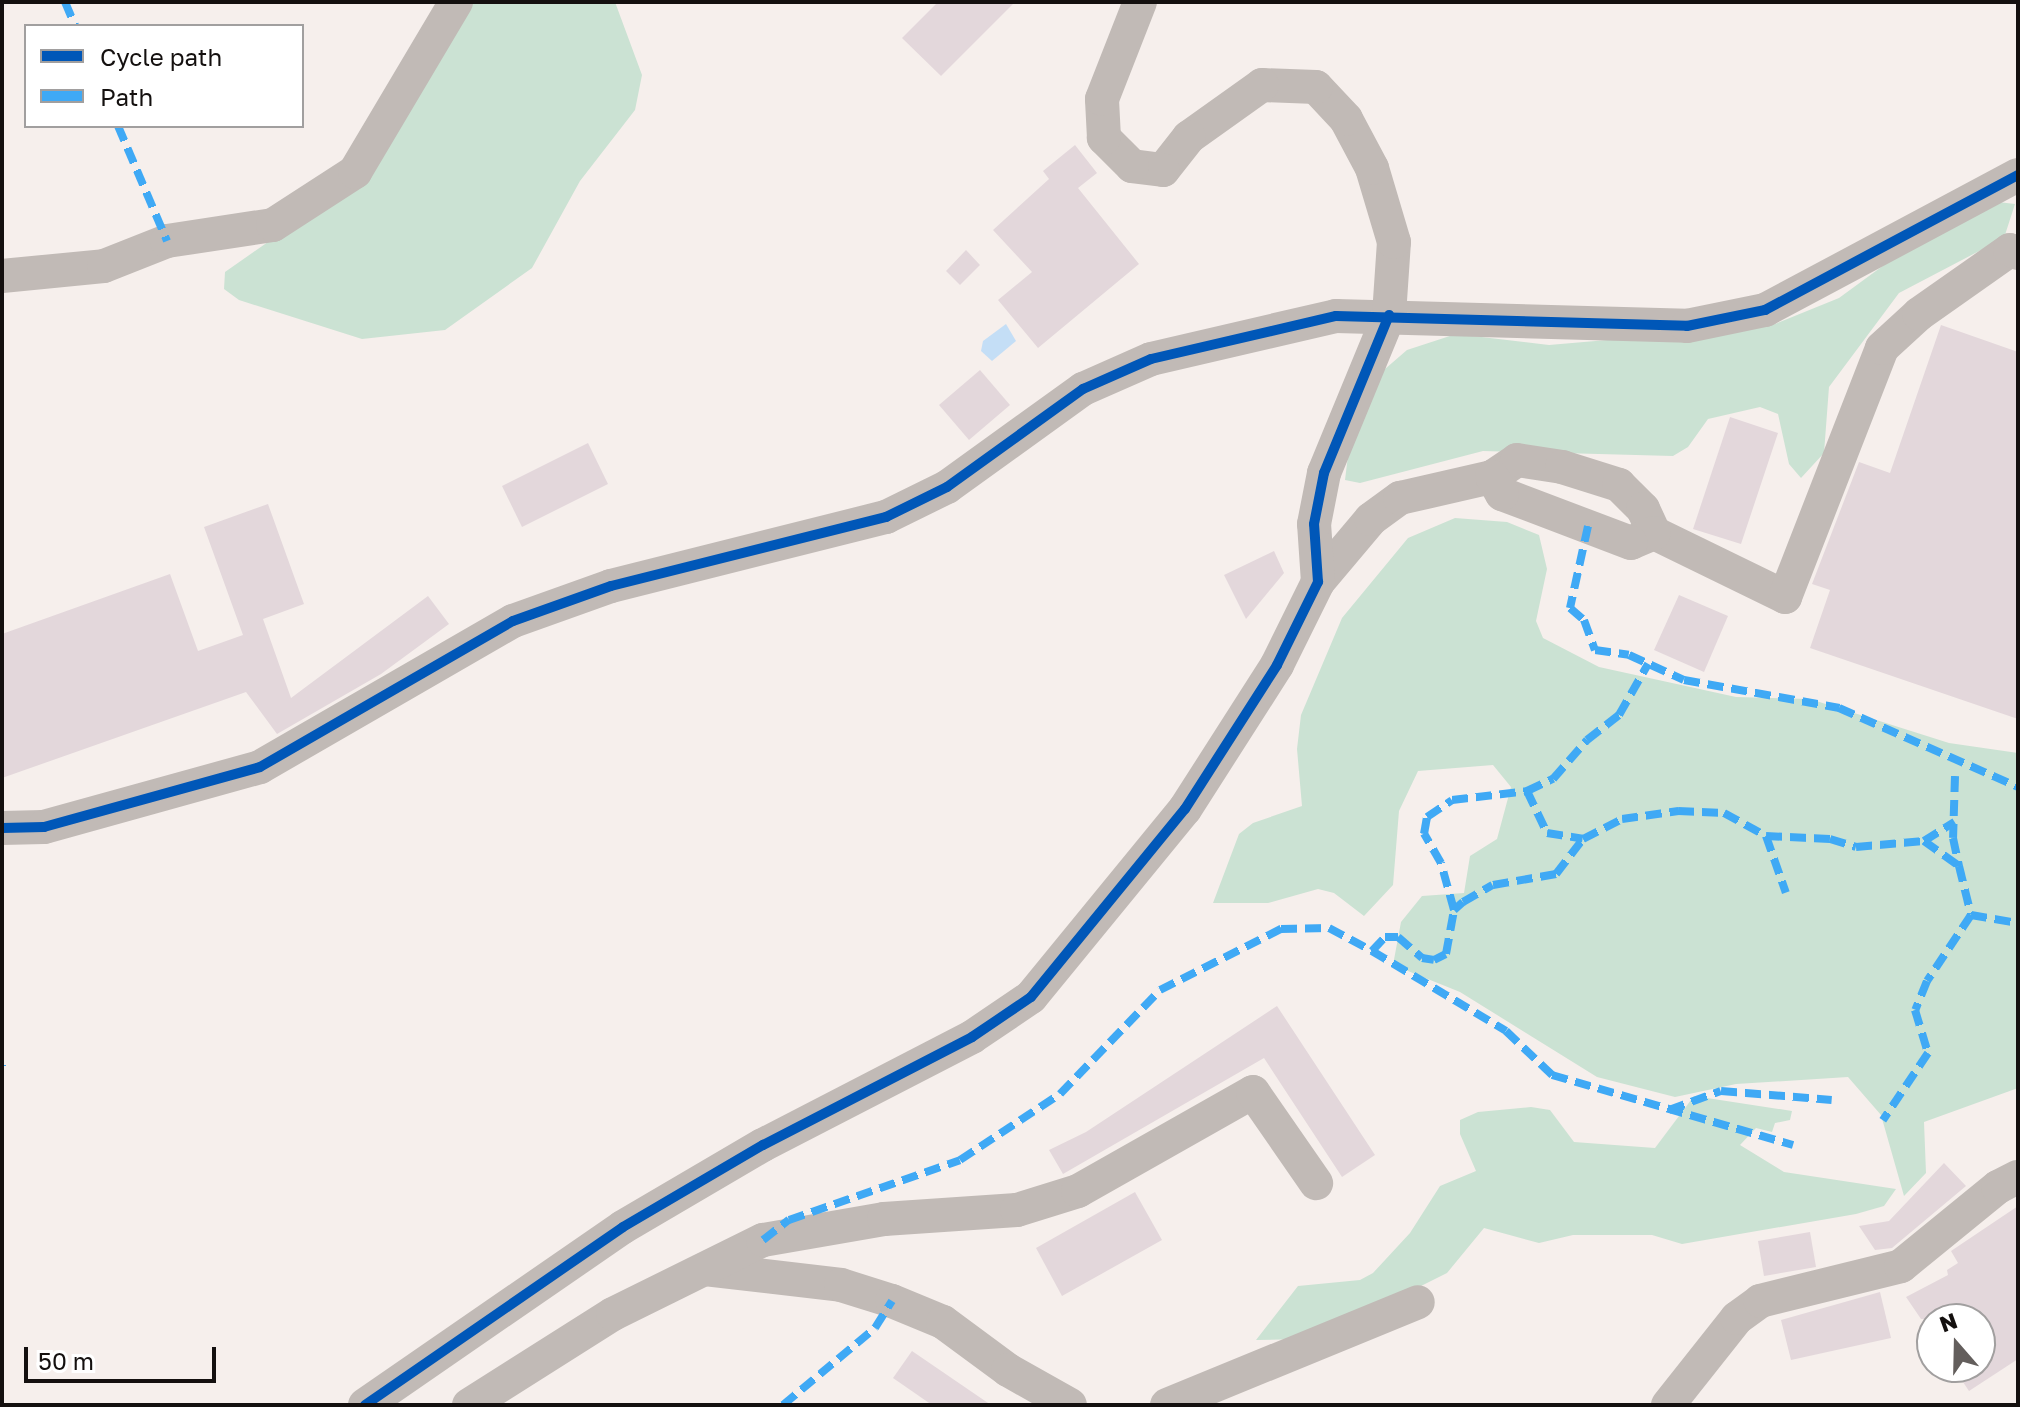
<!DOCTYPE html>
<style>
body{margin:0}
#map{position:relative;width:2020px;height:1407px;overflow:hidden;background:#f6efec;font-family:"Golos Text",sans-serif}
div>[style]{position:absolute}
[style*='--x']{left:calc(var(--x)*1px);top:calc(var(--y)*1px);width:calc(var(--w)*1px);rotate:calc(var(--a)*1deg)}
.green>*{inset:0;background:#cbe2d3}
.water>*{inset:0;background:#c4def6}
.building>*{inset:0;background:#e3d7db}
.minor>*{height:34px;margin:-17px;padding:0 17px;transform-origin:17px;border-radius:17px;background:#c1bab6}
.quiet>*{height:8px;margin-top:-4px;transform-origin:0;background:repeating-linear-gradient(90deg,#3fa9f5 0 16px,transparent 0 24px)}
.cycleway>*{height:10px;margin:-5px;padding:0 5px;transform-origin:5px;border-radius:5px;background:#0057b8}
span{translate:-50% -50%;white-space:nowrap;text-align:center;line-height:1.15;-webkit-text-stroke:6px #fff;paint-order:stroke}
.frame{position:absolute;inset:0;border:4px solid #14100f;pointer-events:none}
.legend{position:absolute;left:24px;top:24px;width:280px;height:104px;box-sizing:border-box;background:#fff;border:2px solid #a19f9f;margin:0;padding:10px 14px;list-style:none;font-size:24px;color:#14100f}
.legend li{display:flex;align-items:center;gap:16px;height:40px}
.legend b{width:40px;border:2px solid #a19f9f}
.north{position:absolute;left:1916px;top:1303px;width:80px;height:80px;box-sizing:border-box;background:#fff;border:2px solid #a19f9f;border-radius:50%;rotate:340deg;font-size:22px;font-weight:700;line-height:32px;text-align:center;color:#14100f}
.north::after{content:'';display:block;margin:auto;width:28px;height:36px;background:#635e5c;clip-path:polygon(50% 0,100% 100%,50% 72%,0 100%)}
.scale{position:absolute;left:24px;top:1347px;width:192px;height:36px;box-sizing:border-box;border:4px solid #14100f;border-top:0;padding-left:10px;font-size:24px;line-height:28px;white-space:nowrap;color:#14100f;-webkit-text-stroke:6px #fff;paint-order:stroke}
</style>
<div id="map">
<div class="green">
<i style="clip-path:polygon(464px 2px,615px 2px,642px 75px,635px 110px,580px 181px,532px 268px,445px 330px,362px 339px,239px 300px,224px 289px,225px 272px,325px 202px)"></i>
<i style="clip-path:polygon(1998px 202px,2015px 204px,2004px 238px,1899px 293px,1829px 387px,1824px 453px,1801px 478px,1789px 464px,1778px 414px,1760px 407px,1708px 419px,1688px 447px,1673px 456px,1483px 451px,1360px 483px,1345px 480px,1354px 407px,1363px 388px,1407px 350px,1456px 334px,1549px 345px,1770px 326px,1839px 298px,1895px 257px)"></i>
<i style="clip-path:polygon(1455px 518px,1507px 522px,1539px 535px,1547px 569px,1536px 621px,1543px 638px,1599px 667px,1736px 697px,1810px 699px,1949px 743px,2018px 753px,2018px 1088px,1924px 1122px,1926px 1173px,1904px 1196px,1881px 1115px,1848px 1077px,1736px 1084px,1675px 1097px,1597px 1077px,1460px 992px,1393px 965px,1401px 922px,1422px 896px,1464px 893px,1470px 856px,1497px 839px,1511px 787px,1493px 765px,1418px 771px,1399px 811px,1393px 885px,1364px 916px,1334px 893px,1318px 889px,1268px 903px,1213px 903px,1239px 834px,1253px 823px,1302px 806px,1297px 749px,1301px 715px,1342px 618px,1408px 538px)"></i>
<i style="clip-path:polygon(1694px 1096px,1792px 1111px,1790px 1120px,1775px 1123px,1772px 1132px,1756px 1128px,1740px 1145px,1784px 1172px,1896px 1189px,1884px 1206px,1856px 1214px,1682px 1244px,1652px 1235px,1573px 1235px,1539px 1243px,1484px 1228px,1447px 1273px,1365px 1314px,1300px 1339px,1256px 1340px,1298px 1286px,1360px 1280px,1373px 1273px,1410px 1233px,1440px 1186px,1476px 1171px,1460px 1134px,1460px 1120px,1478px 1112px,1531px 1107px,1550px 1110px,1574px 1142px,1655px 1148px)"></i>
</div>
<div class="water">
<i style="clip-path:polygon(1006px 324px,1016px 341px,992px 361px,981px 351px,983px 341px)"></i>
</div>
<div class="building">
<i style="clip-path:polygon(938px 2px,1015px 2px,941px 76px,902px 38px)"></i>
<i style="clip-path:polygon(1075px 145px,1097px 173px,1078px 188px,1139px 264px,1038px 348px,998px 300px,1032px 272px,993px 230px,1049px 179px,1043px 171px)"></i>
<i style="clip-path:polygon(966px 250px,980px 265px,960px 285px,946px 271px)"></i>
<i style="clip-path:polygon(1941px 325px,2018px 352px,2018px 719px,1810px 648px,1830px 590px,1812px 584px,1859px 462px,1890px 473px)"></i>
<i style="clip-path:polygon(980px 370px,1010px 405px,969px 440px,939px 405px)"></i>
<i style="clip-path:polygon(1730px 417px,1778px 433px,1741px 544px,1693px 529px)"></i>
<i style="clip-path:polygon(588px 443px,608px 484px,522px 527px,502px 486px)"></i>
<i style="clip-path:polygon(268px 504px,304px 604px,263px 619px,291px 698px,428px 596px,449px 624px,381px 674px,277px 734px,246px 692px,2px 778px,2px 634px,170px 574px,198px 651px,243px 635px,204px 527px)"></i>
<i style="clip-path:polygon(1274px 551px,1284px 573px,1246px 619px,1224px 575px)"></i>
<i style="clip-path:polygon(1679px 595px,1728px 616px,1704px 672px,1654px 650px)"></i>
<i style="clip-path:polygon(1277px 1006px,1375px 1155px,1342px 1177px,1264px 1058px,1063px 1174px,1049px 1150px,1086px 1132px)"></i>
<i style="clip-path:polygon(1944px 1163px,1966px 1186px,1892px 1248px,1875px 1250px,1859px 1226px,1889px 1221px)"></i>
<i style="clip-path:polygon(1135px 1192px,1162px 1240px,1062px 1296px,1036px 1248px)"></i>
<i style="clip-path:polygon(2018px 1206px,2018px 1359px,1969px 1391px,1953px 1367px,1980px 1367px,1980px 1319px,1921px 1319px,1906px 1297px,1948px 1275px,1947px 1270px,1958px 1263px,1951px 1251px)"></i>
<i style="clip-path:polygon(1810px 1232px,1816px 1267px,1764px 1276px,1758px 1241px)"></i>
<i style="clip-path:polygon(1880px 1292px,1891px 1338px,1791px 1360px,1781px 1320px)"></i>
<i style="clip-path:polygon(912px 1351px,991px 1405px,932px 1405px,893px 1378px)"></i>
</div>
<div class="minor">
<i style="--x:2;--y:276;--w:102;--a:-5.6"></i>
<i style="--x:104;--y:266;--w:68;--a:-21.6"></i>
<i style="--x:167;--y:241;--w:107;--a:-8.6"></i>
<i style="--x:273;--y:225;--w:98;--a:-32.9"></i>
<i style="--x:355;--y:172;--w:198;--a:-59.3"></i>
<i style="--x:1654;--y:533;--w:146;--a:26"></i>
<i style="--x:1785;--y:597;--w:267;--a:-68.7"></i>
<i style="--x:1882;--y:348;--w:50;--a:-42.6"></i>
<i style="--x:1919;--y:314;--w:111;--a:-35.1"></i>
<i style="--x:2010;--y:250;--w:9;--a:21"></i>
<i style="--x:1318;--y:582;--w:82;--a:-49.9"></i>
<i style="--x:1371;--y:519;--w:36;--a:-36"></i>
<i style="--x:1400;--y:498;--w:94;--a:-12.9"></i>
<i style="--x:1492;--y:477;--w:30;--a:-34"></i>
<i style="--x:1517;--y:460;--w:46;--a:8.8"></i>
<i style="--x:1562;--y:467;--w:60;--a:17.5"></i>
<i style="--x:1619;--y:485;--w:34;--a:45"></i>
<i style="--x:1643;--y:509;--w:26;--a:65"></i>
<i style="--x:1654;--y:533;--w:25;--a:157"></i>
<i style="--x:1631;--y:543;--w:138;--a:-159.2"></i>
<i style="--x:1502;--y:494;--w:20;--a:-120"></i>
<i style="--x:2;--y:828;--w:42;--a:-1.4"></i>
<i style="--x:44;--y:827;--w:224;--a:-15.5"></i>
<i style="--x:260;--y:767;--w:292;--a:-30"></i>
<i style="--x:513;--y:621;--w:104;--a:-19.7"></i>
<i style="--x:611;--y:586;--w:284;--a:-14.1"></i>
<i style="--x:886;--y:517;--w:68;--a:-26.2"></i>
<i style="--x:947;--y:487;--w:168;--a:-35.8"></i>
<i style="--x:1083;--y:389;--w:74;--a:-23.8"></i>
<i style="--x:1151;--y:359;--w:190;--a:-13.1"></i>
<i style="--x:1336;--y:316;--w:351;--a:1.6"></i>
<i style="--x:1687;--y:326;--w:80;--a:-11.6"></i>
<i style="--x:1765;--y:310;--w:287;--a:-28.1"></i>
<i style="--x:705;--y:1269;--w:137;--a:6.7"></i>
<i style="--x:841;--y:1285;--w:53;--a:17.4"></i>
<i style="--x:892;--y:1301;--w:55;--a:22.4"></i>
<i style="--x:943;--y:1322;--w:81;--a:36.4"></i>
<i style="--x:1008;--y:1370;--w:71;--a:29.4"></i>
<i style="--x:365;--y:1405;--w:313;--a:-34.6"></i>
<i style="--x:623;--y:1227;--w:162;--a:-30.4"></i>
<i style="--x:763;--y:1145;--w:235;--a:-27.3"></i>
<i style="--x:972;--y:1037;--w:71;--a:-34.1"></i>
<i style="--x:1031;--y:997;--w:243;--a:-50.7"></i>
<i style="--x:1185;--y:809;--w:171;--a:-57.4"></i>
<i style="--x:1277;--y:665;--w:93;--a:-63.7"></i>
<i style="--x:1318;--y:582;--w:58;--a:-93.9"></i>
<i style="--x:1314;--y:524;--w:52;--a:-78.9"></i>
<i style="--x:1324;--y:473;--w:171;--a:-67.6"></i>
<i style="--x:1389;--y:315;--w:73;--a:-86.1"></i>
<i style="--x:1394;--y:242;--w:77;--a:-106.6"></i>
<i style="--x:1372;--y:168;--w:55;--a:-118"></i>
<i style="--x:1346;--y:119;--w:44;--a:-133.2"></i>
<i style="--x:1316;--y:87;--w:54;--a:-177.9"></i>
<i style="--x:1262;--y:85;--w:90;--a:144.5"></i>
<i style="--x:1189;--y:137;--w:42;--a:128.2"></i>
<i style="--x:1163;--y:170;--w:31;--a:-173"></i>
<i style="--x:1132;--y:166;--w:40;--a:-135"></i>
<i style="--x:1104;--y:138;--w:39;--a:-93"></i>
<i style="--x:1102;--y:99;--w:104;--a:-68.6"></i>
<i style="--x:469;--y:1405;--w:170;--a:-32.3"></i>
<i style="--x:613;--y:1314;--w:167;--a:-26.3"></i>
<i style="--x:763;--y:1240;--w:123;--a:-9.8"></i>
<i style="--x:884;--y:1219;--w:133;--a:-3.9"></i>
<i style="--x:1017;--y:1210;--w:64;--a:-17.3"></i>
<i style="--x:1078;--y:1191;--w:201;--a:-29.5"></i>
<i style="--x:1253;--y:1092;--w:111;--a:55.3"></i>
<i style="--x:1167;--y:1405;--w:271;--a:-22.3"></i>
<i style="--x:1668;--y:1405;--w:111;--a:-51.6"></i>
<i style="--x:1737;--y:1318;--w:29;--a:-36"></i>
<i style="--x:1760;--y:1301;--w:145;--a:-13.9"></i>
<i style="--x:1901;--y:1266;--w:125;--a:-39.2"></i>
<i style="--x:1998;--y:1187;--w:22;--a:-27"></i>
</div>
<div class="quiet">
<i style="--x:65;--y:2;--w:26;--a:67"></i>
<i style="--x:118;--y:126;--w:125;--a:66.9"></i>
<i style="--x:1588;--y:526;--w:84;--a:102.4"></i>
<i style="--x:1570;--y:608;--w:18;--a:41"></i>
<i style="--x:1584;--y:620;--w:32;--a:70"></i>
<i style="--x:1595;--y:650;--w:34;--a:8"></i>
<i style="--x:1629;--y:655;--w:60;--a:24.4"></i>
<i style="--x:1684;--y:680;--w:158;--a:10.2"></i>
<i style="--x:1839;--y:708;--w:196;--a:23.8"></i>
<i style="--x:1955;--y:776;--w:62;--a:91.8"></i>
<i style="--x:1953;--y:838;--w:29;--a:78"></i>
<i style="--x:1527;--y:791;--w:29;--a:-25"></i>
<i style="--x:1553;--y:779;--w:52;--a:-48.9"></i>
<i style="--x:1587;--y:740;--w:41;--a:-38"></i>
<i style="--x:1619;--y:715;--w:59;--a:-60.4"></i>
<i style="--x:1766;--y:836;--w:60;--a:70.7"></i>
<i style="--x:1924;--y:841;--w:36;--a:-32"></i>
<i style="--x:1454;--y:910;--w:49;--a:-105.5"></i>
<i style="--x:1441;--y:863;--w:34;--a:-120"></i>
<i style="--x:1424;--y:834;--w:17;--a:-80"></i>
<i style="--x:1427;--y:817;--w:30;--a:-34"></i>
<i style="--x:1452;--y:800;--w:76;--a:-6.8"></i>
<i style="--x:1527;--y:791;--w:47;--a:64.5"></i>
<i style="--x:1547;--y:833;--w:36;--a:9"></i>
<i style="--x:1971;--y:915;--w:48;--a:9.7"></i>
<i style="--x:1372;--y:951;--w:19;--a:-47"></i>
<i style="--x:1385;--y:937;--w:13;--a:0"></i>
<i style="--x:1398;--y:937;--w:32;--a:41"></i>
<i style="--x:1422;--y:958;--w:12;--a:9"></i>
<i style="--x:1434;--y:960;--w:13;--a:-27"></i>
<i style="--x:1446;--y:954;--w:45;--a:-79.7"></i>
<i style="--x:1454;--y:910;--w:12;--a:-42"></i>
<i style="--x:1463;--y:902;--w:34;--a:-30"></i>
<i style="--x:1493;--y:885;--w:64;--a:-9.9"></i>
<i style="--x:1556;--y:874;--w:44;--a:-52.4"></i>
<i style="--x:1583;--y:839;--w:44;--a:-27.1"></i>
<i style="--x:1622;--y:819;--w:57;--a:-8.1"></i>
<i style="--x:1678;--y:811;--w:46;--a:2.5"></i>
<i style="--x:1724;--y:813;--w:48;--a:28.7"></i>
<i style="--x:1766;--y:836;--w:64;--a:2.7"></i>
<i style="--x:1830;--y:839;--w:27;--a:17"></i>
<i style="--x:1856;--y:847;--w:68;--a:-5"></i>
<i style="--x:1924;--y:841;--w:43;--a:35.5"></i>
<i style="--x:1959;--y:866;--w:50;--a:76.2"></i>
<i style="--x:1971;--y:915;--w:79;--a:123.7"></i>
<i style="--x:1927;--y:981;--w:31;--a:112"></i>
<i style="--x:1915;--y:1010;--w:45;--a:73.2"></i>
<i style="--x:1928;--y:1053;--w:81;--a:123.9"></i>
<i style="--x:2;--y:1065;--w:1;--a:90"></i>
<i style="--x:1669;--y:1110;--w:55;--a:-20.1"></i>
<i style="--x:1721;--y:1091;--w:111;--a:4.6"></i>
<i style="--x:763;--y:1240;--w:33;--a:-38"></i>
<i style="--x:789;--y:1220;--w:181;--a:-19.3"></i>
<i style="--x:960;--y:1160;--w:120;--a:-33.4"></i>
<i style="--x:1060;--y:1094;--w:144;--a:-46.1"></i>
<i style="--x:1160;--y:990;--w:136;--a:-26.8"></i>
<i style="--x:1281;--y:929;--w:48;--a:-1.2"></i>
<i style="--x:1329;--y:928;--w:49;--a:28.1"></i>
<i style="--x:1372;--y:951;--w:156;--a:30.8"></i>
<i style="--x:1506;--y:1031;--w:64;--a:43.7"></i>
<i style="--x:1552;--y:1075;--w:251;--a:16.2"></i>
<i style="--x:783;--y:1405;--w:120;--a:-39.9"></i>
<i style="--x:875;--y:1328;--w:32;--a:-58"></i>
</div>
<div class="cycleway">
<i style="--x:2;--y:828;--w:42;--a:-1.4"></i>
<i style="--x:44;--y:827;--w:224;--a:-15.5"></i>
<i style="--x:260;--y:767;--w:292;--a:-30"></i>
<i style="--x:513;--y:621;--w:104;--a:-19.7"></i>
<i style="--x:611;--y:586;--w:284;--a:-14.1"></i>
<i style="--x:886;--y:517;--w:68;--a:-26.2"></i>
<i style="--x:947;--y:487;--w:168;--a:-35.8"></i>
<i style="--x:1083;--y:389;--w:74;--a:-23.8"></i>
<i style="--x:1151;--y:359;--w:190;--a:-13.1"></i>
<i style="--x:1336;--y:316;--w:351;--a:1.6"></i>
<i style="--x:1687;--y:326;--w:80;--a:-11.6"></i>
<i style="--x:1765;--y:310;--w:287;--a:-28.1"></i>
<i style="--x:365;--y:1405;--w:313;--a:-34.6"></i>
<i style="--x:623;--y:1227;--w:162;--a:-30.4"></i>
<i style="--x:763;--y:1145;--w:235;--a:-27.3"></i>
<i style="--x:972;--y:1037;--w:71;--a:-34.1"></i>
<i style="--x:1031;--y:997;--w:243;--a:-50.7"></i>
<i style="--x:1185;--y:809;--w:171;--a:-57.4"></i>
<i style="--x:1277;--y:665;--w:93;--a:-63.7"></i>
<i style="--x:1318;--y:582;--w:58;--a:-93.9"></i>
<i style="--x:1314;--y:524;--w:52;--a:-78.9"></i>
<i style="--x:1324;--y:473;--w:171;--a:-67.6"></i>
</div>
<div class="frame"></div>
<ul class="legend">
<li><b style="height:10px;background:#0057b8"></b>Cycle path</li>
<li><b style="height:10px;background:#3fa9f5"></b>Path</li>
</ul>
<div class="north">N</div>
<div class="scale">50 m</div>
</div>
